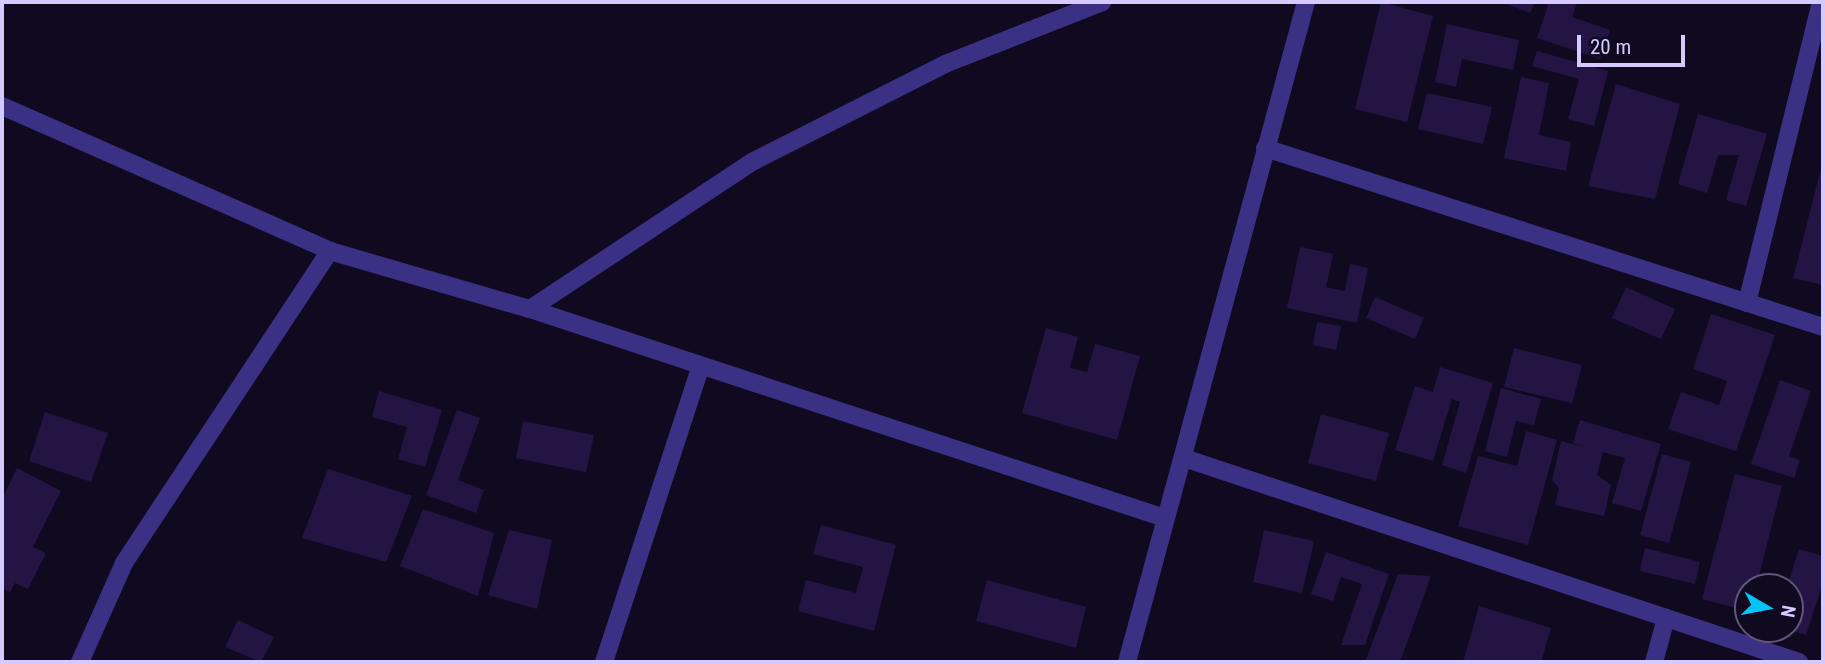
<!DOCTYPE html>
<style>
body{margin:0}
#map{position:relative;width:1825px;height:664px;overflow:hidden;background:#100a21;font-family:"Roboto Condensed",sans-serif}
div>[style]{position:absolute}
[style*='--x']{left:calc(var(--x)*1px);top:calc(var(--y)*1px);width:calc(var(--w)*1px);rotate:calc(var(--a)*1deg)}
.building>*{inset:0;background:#231444}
.minor>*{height:18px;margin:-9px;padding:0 9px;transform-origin:9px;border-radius:9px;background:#3c3085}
span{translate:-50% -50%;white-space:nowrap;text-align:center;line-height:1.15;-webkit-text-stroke:5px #100a21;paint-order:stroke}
.frame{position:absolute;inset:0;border:4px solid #d5caff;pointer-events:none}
.north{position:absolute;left:1734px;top:573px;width:70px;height:70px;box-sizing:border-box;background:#100a21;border:2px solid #5f577a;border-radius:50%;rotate:100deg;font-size:19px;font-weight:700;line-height:28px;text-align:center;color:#d5caff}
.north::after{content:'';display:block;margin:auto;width:24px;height:32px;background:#00c4f5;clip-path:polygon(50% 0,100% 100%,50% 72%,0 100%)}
.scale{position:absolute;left:1577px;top:35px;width:108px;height:32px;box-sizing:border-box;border:4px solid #d5caff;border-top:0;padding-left:9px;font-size:21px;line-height:24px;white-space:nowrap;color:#d5caff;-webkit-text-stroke:5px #100a21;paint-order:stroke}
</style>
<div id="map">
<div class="building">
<i style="clip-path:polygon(1381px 2px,1433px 16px,1407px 122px,1355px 109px)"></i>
<i style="clip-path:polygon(1502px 2px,1535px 2px,1530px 13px)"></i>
<i style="clip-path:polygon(1549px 2px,1577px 2px,1572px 17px,1610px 30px,1600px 59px,1537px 38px)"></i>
<i style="clip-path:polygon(1447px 24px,1519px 40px,1513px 70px,1462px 59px,1456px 87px,1435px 82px)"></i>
<i style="clip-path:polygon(1537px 51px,1608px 71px,1594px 126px,1568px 119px,1579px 79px,1532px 66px)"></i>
<i style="clip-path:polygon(1521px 77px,1549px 83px,1539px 135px,1571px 142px,1566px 171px,1504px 158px)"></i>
<i style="clip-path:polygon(1616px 84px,1680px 104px,1655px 199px,1588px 186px)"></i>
<i style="clip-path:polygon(1427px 93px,1492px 107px,1483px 144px,1418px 129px)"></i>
<i style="clip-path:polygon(1698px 114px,1767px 134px,1746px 206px,1726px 200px,1739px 155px,1718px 155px,1707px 193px,1678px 184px)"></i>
<i style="clip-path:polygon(1822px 165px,1823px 165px,1823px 285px,1793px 278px)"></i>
<i style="clip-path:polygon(1300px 247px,1333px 254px,1326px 287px,1345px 291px,1350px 264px,1368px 268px,1357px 323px,1287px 308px)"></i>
<i style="clip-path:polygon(1626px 287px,1675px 309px,1661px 339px,1612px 318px)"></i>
<i style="clip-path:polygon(1375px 297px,1424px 318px,1415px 339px,1366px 318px)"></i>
<i style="clip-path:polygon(1711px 314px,1775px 335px,1736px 451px,1668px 429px,1681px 392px,1719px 405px,1727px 381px,1693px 369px)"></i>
<i style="clip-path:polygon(1317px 322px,1341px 326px,1336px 350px,1313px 345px)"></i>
<i style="clip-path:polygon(1046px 328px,1078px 337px,1070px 368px,1087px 372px,1095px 344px,1140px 356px,1117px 440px,1022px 413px)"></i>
<i style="clip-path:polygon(1514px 348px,1582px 365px,1572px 403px,1504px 387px)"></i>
<i style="clip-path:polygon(1440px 367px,1493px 383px,1466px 473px,1442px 465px,1460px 402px,1452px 399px,1433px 461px,1395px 450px,1415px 386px,1433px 392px)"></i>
<i style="clip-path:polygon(1780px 380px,1811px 391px,1789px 456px,1800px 460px,1794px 478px,1751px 464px)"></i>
<i style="clip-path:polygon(1501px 388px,1541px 399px,1534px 425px,1516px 421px,1507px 457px,1485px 451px)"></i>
<i style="clip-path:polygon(379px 391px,442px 410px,425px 467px,398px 459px,407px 427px,372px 417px)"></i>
<i style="clip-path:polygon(457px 410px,480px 418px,458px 480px,484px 490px,476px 513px,426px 495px)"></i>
<i style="clip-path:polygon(45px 412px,108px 433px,91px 482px,29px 461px)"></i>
<i style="clip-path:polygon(1321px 414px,1389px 433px,1376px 481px,1308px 463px)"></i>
<i style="clip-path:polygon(1580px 420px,1661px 444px,1641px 511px,1612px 503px,1625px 458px,1603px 452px,1597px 475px,1611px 485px,1604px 516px,1555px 505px,1559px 488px,1552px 480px,1561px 441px,1588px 448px,1573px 443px)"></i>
<i style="clip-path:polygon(523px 421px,594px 435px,586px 472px,516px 458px)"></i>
<i style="clip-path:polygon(1526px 431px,1557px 440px,1528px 545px,1458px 526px,1478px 456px,1517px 466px)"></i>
<i style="clip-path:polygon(1662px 454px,1691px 462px,1669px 543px,1640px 535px)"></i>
<i style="clip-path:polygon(17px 468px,61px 491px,33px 547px,46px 553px,28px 589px,15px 583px,10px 592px,2px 588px,2px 499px)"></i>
<i style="clip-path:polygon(328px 469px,412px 496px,386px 562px,302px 538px)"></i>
<i style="clip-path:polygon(1735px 474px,1782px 486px,1756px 587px,1748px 587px,1748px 611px,1702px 599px)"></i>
<i style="clip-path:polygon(423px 509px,494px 533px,478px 596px,400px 566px)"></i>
<i style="clip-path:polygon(821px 525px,896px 545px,874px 631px,798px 611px,806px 580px,856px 593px,863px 567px,813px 554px)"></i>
<i style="clip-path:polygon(509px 530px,552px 540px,537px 609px,488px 595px)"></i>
<i style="clip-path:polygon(1264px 530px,1314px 541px,1302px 593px,1253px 582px)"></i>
<i style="clip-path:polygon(1645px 548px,1700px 562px,1695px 584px,1640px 571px)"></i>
<i style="clip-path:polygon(1799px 549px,1823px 556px,1823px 583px,1806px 635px,1790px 630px,1787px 587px)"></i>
<i style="clip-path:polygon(1326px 552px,1389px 574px,1365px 645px,1341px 645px,1362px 584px,1341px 577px,1333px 601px,1311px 594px)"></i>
<i style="clip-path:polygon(1398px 574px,1431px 576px,1400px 662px,1365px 662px)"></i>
<i style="clip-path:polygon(987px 580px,1086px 607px,1076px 648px,976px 621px)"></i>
<i style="clip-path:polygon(1479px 606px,1551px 628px,1541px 662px,1463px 662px)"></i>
<i style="clip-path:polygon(238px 620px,274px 637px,261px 662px,225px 647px)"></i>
</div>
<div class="minor">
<i style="--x:2;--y:106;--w:359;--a:23.8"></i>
<i style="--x:330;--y:251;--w:208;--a:16.2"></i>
<i style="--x:530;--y:309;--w:669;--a:18.22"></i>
<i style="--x:1265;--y:148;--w:586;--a:17.79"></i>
<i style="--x:1747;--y:303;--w:310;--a:-76.2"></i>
<i style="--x:530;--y:309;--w:268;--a:-33.5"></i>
<i style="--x:754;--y:161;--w:214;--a:-26.9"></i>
<i style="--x:945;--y:64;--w:169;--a:-21.5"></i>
<i style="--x:1184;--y:458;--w:648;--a:18.35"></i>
<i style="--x:80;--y:662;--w:108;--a:-66"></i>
<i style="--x:124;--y:563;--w:374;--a:-56.6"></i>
<i style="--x:604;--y:662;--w:312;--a:-71.9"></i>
<i style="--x:1127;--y:662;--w:684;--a:-74.83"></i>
<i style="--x:1654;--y:662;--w:46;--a:-74.7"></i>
</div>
<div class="frame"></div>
<div class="north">N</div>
<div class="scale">20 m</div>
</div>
